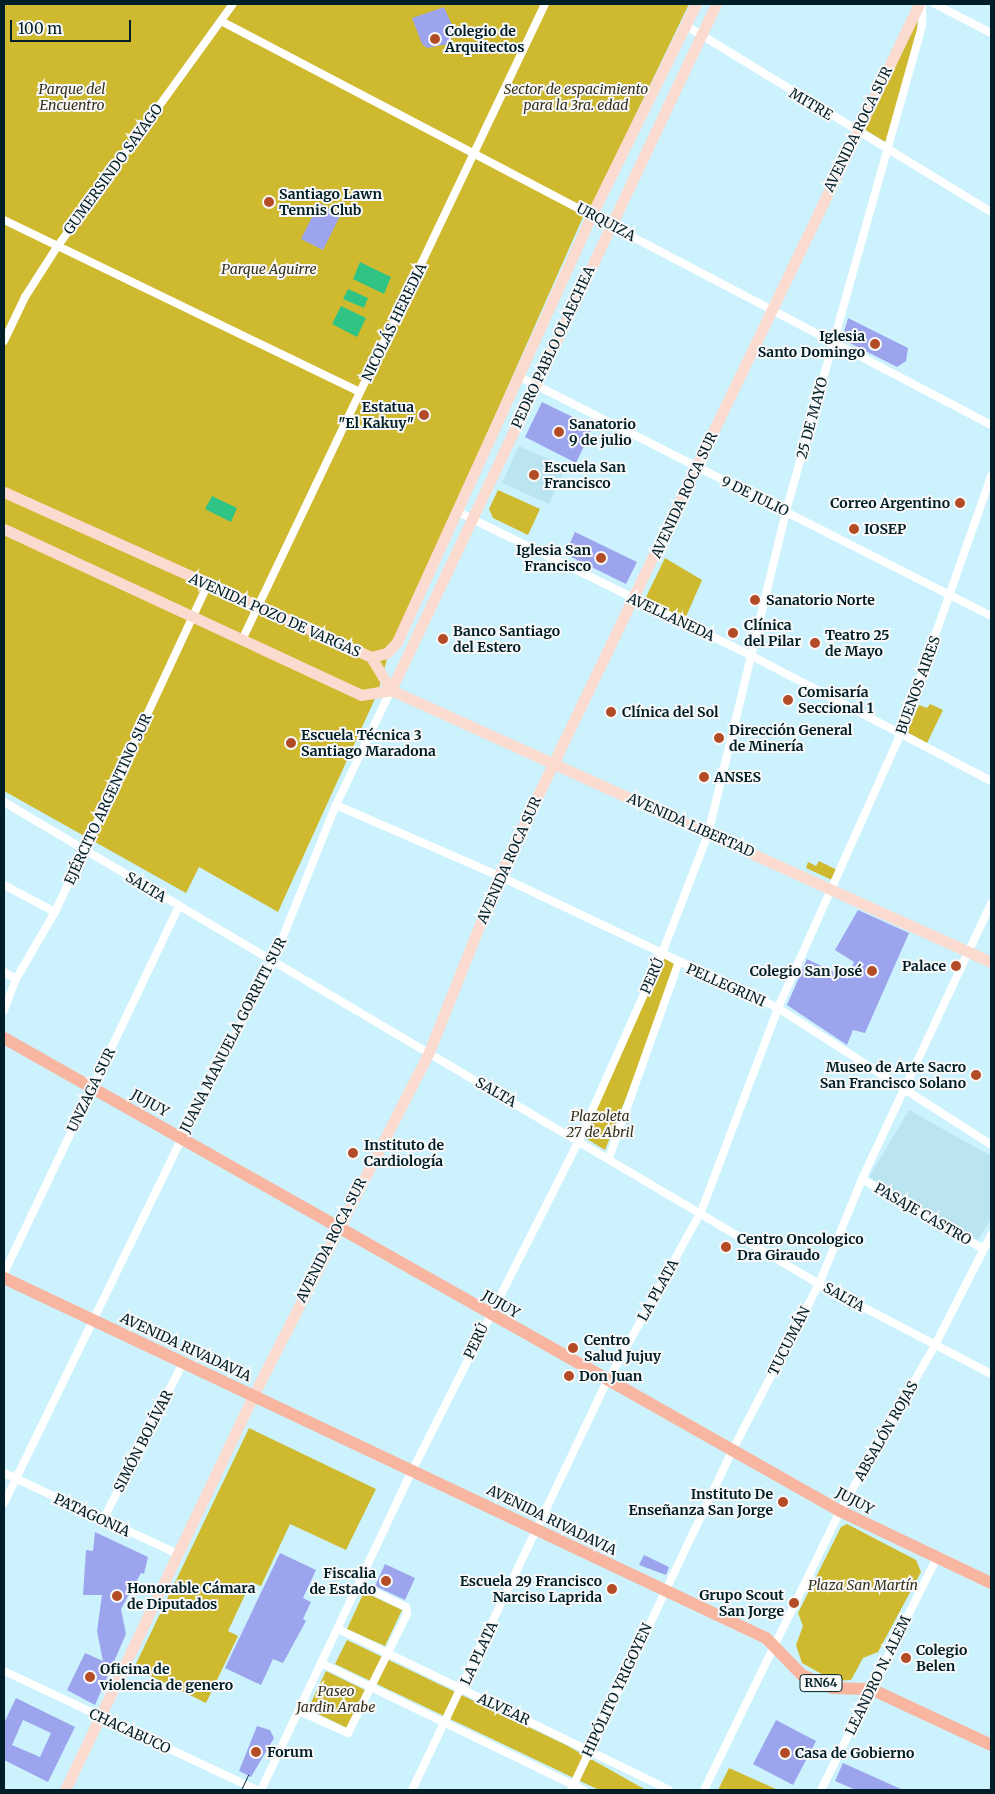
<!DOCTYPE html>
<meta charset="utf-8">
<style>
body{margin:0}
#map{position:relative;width:995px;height:1794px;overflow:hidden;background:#ccf2fe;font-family:Merriweather,serif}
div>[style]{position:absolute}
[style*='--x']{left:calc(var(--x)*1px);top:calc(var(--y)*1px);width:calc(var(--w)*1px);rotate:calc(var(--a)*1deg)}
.built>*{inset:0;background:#bbe4f1}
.green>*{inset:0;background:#cfb92f}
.water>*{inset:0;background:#2fc484}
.building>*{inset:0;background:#9da4ee}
.street>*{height:8px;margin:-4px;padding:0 4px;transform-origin:4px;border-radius:4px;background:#fff}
.secondary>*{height:11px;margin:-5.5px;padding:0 5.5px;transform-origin:5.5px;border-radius:5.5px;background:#fbdbd0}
.primary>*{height:12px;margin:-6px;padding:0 6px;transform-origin:6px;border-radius:6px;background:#f8b6a0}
.tram>*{height:1px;margin:-0.5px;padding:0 0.5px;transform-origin:0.5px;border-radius:0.5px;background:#1a3942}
.dots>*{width:14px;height:14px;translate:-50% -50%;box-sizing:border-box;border:2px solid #f8f8f8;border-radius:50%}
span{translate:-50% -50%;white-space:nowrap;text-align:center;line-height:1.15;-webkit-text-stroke:4px #f8f8f8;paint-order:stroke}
.shield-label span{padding:1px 4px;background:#f8f8f8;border:1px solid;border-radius:4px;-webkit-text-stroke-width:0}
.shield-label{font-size:12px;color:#001e27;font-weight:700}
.poi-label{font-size:14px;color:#001e27;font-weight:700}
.left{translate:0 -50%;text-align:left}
.right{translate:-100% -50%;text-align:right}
.park-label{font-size:14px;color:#35311b;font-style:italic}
.street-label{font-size:14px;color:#001e27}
.frame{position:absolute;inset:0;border:5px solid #001e27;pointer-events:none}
.scale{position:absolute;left:10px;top:20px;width:121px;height:22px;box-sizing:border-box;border:2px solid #001e27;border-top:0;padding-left:6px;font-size:15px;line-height:18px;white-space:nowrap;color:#001e27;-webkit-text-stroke:4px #f8f8f8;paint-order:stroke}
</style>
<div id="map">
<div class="built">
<i style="clip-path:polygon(519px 446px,566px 467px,549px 504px,502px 483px)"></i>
<i style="clip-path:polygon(909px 1110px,991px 1156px,991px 1219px,978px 1240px,869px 1177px)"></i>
</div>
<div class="green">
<i style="clip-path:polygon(4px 4px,689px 4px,590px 209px,587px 208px,387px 659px,378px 692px,278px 912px,199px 867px,186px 893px,4px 791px)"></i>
<i style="clip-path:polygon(918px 15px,917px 33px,887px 143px,864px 129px)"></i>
<i style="clip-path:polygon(498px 490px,540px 509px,528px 535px,493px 518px,489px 509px)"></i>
<i style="clip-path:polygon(665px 558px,702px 580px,685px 619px,645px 599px)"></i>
<i style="clip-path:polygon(930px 704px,943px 710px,927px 743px,907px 732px,919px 705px,927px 708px)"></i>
<i style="clip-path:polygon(819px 861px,837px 870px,832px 880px,806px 868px,808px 862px,816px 866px)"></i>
<i style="clip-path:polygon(664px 958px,679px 967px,605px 1150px,579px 1134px)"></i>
<i style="clip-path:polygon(249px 1428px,376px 1489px,346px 1550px,290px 1524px,261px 1586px,251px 1582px,228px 1631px,238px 1636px,206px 1703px,134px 1668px)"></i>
<i style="clip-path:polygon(847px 1524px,916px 1560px,921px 1572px,878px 1652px,863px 1658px,851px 1680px,834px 1681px,802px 1663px,796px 1645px,803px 1626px,798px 1613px,841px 1527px)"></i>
<i style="clip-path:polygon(364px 1592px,402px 1610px,385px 1646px,347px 1629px)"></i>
<i style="clip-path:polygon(347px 1640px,566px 1745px,646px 1790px,599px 1790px,335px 1664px)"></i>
<i style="clip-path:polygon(326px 1671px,365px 1690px,347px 1728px,308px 1709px)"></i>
<i style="clip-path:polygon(729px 1768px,778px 1790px,718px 1790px)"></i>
</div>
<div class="water">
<i style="clip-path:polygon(360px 262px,391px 277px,384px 294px,353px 279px)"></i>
<i style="clip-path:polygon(348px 289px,368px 298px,364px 308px,343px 299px)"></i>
<i style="clip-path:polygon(341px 306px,366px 318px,357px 337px,332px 324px)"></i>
<i style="clip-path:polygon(212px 496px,237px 508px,231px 522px,205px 509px)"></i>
</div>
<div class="building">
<i style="clip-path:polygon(444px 7px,455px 32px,449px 44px,427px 48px,422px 44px,412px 18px)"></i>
<i style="clip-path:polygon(319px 203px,341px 214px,323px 250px,301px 239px)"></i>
<i style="clip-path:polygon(848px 318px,908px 348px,906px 361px,897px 367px,842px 339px)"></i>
<i style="clip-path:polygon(542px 402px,593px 427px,576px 463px,525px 437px)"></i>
<i style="clip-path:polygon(575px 532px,637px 562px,626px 584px,565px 554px)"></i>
<i style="clip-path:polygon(858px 910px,909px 933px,865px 1033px,853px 1030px,847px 1045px,787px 1005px,807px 959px,848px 979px,854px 962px,835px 950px)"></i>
<i style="clip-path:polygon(95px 1532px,148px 1557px,144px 1574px,141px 1573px,121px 1609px,126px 1634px,95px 1705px,67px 1690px,85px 1653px,103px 1661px,97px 1631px,102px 1595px,83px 1595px,86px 1550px,93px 1551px)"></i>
<i style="clip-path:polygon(280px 1553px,316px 1570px,303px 1598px,311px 1602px,303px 1619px,306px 1621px,283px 1663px,273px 1659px,261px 1685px,225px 1668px)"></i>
<i style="clip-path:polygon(644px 1555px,669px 1567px,666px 1575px,639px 1565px)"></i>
<i style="clip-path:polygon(385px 1564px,415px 1578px,405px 1600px,375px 1586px)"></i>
<i style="clip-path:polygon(evenodd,16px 1698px,75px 1727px,48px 1782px,4px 1760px,4px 1723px,16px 1698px,23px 1720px,51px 1733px,40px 1757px,12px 1745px,23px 1720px)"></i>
<i style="clip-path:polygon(776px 1720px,816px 1741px,793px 1785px,753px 1764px)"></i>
<i style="clip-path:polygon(257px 1726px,270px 1730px,274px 1738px,251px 1777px,239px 1771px)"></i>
<i style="clip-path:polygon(843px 1763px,903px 1790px,856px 1790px,835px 1781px)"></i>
</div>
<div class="street">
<i style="--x:935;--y:4;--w:63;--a:27.4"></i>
<i style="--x:221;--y:21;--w:870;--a:27.68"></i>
<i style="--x:685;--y:25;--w:359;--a:31.4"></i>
<i style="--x:4;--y:220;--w:395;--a:25.8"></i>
<i style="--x:4;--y:341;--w:49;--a:-64.5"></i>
<i style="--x:25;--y:297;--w:59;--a:-57.4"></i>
<i style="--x:57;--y:247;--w:300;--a:-54.1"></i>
<i style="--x:518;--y:376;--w:530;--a:26.9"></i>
<i style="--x:456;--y:511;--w:330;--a:26.1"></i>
<i style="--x:752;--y:656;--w:270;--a:27.6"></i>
<i style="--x:242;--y:640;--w:704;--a:-64.53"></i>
<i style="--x:4;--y:802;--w:947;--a:30.6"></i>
<i style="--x:819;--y:1284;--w:194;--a:27.6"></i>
<i style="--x:336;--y:805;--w:178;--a:23.5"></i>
<i style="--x:499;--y:876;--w:309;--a:25.3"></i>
<i style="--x:778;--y:1008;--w:253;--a:32.7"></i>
<i style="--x:4;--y:885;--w:58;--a:27.9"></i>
<i style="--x:4;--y:972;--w:14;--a:30"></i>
<i style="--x:4;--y:1010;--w:33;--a:-69"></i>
<i style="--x:16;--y:979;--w:78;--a:-59.8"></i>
<i style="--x:55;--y:912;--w:360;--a:-65"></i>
<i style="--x:609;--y:1158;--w:206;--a:-70.4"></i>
<i style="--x:862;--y:1179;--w:140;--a:30"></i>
<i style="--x:4;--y:1273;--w:407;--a:-64.5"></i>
<i style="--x:4;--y:1473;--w:194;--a:25"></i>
<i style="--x:4;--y:1503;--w:406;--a:-64"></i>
<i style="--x:182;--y:1138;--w:196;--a:-62.7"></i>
<i style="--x:272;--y:964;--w:171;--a:-68.1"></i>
<i style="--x:336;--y:805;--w:127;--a:-64.4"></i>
<i style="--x:103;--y:1520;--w:176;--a:-63"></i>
<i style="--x:338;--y:1629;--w:368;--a:25.9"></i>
<i style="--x:321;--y:1663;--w:292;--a:25.8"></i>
<i style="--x:4;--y:1671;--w:280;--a:25.2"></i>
<i style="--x:299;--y:1711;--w:54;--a:24.2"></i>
<i style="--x:348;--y:1733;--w:133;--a:-63.6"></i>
<i style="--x:407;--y:1614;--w:7;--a:-98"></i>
<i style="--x:406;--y:1607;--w:51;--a:-154.4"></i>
<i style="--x:261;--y:1790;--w:355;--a:-64.7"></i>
<i style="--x:413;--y:1469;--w:369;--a:-63.2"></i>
<i style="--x:579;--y:1140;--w:201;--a:-66"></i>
<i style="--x:661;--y:956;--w:131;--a:-68.9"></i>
<i style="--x:708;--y:834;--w:332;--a:-76.4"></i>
<i style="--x:786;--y:511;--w:504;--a:-74.34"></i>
<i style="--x:922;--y:26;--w:22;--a:-90"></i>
<i style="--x:412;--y:1790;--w:452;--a:-64.5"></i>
<i style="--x:607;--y:1382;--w:194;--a:-61.1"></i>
<i style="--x:701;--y:1212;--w:218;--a:-69.3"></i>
<i style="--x:778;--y:1008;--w:299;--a:-65.9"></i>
<i style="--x:900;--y:735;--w:275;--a:-70.6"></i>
<i style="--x:571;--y:1790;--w:375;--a:-64.6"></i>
<i style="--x:732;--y:1451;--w:188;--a:-62.5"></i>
<i style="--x:819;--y:1284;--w:113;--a:-67.7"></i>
<i style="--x:862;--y:1179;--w:304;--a:-64.9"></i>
<i style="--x:704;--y:1790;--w:310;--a:-64"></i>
<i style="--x:840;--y:1511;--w:189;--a:-60.2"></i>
<i style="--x:934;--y:1347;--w:126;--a:-63"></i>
<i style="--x:821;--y:1790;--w:258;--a:-63.5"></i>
</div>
<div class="secondary">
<i style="--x:4;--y:492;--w:402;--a:24.2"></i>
<i style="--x:371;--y:657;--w:39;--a:59"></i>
<i style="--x:4;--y:529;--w:394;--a:24.9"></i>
<i style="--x:361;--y:695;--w:30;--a:-9"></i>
<i style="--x:371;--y:657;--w:16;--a:-14"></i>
<i style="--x:387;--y:653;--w:15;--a:-48"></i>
<i style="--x:397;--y:642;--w:470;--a:-65.5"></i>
<i style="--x:592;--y:214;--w:234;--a:-63.7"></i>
<i style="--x:391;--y:690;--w:759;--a:-64.65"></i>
<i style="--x:391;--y:690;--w:659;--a:24.39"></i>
<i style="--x:65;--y:1790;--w:439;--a:-64.5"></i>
<i style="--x:254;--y:1394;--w:384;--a:-62.9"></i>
<i style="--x:429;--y:1052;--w:189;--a:-68.3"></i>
<i style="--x:499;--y:876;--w:968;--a:-64.28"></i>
</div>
<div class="primary">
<i style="--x:4;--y:1038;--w:961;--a:29.5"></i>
<i style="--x:840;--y:1511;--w:167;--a:25.5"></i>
<i style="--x:4;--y:1278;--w:843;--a:25.29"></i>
<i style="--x:766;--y:1638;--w:52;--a:45.8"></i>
<i style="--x:802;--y:1675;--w:34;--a:23"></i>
<i style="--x:833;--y:1688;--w:38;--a:2"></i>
<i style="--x:871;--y:1689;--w:132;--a:25"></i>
</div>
<div class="tram">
<i style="--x:241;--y:1790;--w:17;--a:-65"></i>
</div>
<div class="dots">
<i style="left:435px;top:39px;background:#b34c26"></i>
<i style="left:269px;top:202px;background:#b34c26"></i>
<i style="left:875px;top:344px;background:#b34c26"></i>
<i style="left:424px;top:415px;background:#b34c26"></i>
<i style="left:559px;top:432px;background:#b34c26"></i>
<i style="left:534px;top:475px;background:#b34c26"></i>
<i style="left:960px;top:503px;background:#b34c26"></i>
<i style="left:854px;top:529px;background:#b34c26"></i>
<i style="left:601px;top:558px;background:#b34c26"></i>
<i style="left:755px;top:600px;background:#b34c26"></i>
<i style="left:733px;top:633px;background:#b34c26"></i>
<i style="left:443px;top:639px;background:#b34c26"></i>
<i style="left:815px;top:643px;background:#b34c26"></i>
<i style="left:788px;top:700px;background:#b34c26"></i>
<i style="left:611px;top:712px;background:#b34c26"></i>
<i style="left:719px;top:738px;background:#b34c26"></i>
<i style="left:291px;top:743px;background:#b34c26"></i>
<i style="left:704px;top:777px;background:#b34c26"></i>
<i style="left:956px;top:966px;background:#b34c26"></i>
<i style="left:872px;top:971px;background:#b34c26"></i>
<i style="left:976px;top:1075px;background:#b34c26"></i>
<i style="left:353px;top:1153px;background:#b34c26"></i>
<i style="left:726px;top:1247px;background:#b34c26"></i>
<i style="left:573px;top:1348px;background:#b34c26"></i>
<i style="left:569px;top:1376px;background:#b34c26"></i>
<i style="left:783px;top:1502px;background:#b34c26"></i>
<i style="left:386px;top:1581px;background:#b34c26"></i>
<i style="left:612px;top:1589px;background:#b34c26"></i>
<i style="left:117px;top:1596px;background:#b34c26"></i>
<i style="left:794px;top:1603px;background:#b34c26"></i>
<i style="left:906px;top:1658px;background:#b34c26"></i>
<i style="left:90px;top:1677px;background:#b34c26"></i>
<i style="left:256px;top:1752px;background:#b34c26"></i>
<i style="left:785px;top:1753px;background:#b34c26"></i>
</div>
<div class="shield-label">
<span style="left:821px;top:1683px">RN64</span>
</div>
<div class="poi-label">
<span class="left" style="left:445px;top:39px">Colegio de<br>Arquitectos</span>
<span class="left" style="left:279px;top:202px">Santiago Lawn<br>Tennis Club</span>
<span class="right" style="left:865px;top:344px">Iglesia<br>Santo Domingo</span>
<span class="right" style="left:414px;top:415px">Estatua<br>"El Kakuy"</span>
<span class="left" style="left:569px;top:432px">Sanatorio<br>9 de julio</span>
<span class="left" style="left:544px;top:475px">Escuela San<br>Francisco</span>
<span class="right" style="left:950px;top:503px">Correo Argentino</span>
<span class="left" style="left:864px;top:529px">IOSEP</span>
<span class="right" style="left:591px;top:558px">Iglesia San<br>Francisco</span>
<span class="left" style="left:766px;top:600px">Sanatorio Norte</span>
<span class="left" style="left:744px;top:633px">Clínica<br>del Pilar</span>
<span class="left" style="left:453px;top:639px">Banco Santiago<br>del Estero</span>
<span class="left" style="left:825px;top:643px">Teatro 25<br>de Mayo</span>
<span class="left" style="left:798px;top:700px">Comisaría<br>Seccional 1</span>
<span class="left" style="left:622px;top:712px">Clínica del Sol</span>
<span class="left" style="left:729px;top:738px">Dirección General<br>de Minería</span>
<span class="left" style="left:301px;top:743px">Escuela Técnica 3<br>Santiago Maradona</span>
<span class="left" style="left:714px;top:777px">ANSES</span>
<span class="right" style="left:946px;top:966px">Palace</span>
<span class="right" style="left:862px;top:971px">Colegio San José</span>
<span class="right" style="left:966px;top:1075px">Museo de Arte Sacro<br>San Francisco Solano</span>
<span class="left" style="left:364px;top:1153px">Instituto de<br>Cardiología</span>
<span class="left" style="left:737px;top:1247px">Centro Oncologico<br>Dra Giraudo</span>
<span class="left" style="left:584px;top:1348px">Centro<br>Salud Jujuy</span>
<span class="left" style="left:579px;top:1376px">Don Juan</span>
<span class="right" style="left:773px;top:1502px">Instituto De<br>Enseñanza San Jorge</span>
<span class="right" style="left:376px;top:1581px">Fiscalia<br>de Estado</span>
<span class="right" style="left:602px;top:1589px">Escuela 29 Francisco<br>Narciso Laprida</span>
<span class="left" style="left:127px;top:1596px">Honorable Cámara<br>de Diputados</span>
<span class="right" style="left:784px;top:1603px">Grupo Scout<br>San Jorge</span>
<span class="left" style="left:916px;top:1658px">Colegio<br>Belen</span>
<span class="left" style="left:100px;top:1677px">Oficina de<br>violencia de genero</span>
<span class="left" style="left:267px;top:1752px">Forum</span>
<span class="left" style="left:795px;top:1753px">Casa de Gobierno</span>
</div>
<div class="park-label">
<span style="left:72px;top:97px">Parque del<br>Encuentro</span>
<span style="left:576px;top:97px">Sector de espacimiento<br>para la 3ra. edad</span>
<span style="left:269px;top:269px">Parque Aguirre</span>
<span style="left:600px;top:1124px">Plazoleta<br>27 de Abril</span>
<span style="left:863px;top:1585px">Plaza San Martín</span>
<span style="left:336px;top:1699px">Paseo<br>Jardin Arabe</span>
</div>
<div class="street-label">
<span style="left:811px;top:104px;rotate:31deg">MITRE</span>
<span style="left:858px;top:129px;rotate:-64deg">AVENIDA ROCA SUR</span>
<span style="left:113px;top:169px;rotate:-54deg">GUMERSINDO SAYAGO</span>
<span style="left:606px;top:222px;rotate:28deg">URQUIZA</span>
<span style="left:394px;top:322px;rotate:-64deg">NICOLÁS HEREDIA</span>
<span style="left:553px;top:347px;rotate:-65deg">PEDRO PABLO OLAECHEA</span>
<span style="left:812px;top:418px;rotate:-75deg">25 DE MAYO</span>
<span style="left:684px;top:495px;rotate:-65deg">AVENIDA ROCA SUR</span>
<span style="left:755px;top:496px;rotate:26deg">9 DE JULIO</span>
<span style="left:275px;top:615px;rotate:24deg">AVENIDA POZO DE VARGAS</span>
<span style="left:671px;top:617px;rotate:25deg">AVELLANEDA</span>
<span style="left:918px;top:685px;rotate:-70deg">BUENOS AIRES</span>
<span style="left:108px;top:799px;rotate:-65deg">EJÉRCITO ARGENTINO SUR</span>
<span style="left:691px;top:825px;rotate:24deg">AVENIDA LIBERTAD</span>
<span style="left:509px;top:860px;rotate:-66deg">AVENIDA ROCA SUR</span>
<span style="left:146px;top:887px;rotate:31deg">SALTA</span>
<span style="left:652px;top:976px;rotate:-66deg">PERÚ</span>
<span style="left:726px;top:985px;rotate:24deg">PELLEGRINI</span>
<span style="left:233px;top:1035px;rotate:-63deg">JUANA MANUELA GORRITI SUR</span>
<span style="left:91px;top:1090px;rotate:-64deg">UNZAGA SUR</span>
<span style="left:496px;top:1092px;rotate:30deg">SALTA</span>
<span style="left:150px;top:1103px;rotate:29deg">JUJUY</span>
<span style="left:923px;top:1214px;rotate:30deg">PASAJE CASTRO</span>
<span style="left:331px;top:1240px;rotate:-63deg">AVENIDA ROCA SUR</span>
<span style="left:658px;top:1290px;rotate:-61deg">LA PLATA</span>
<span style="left:844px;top:1297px;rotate:29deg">SALTA</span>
<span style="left:501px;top:1304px;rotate:30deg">JUJUY</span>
<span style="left:476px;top:1341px;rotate:-64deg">PERÚ</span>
<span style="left:789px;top:1341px;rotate:-63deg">TUCUMÁN</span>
<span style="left:186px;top:1347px;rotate:25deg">AVENIDA RIVADAVIA</span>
<span style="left:886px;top:1431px;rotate:-60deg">ABSALÓN ROJAS</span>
<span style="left:143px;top:1441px;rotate:-63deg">SIMÓN BOLÍVAR</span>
<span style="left:855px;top:1501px;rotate:28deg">JUJUY</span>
<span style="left:92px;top:1515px;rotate:25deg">PATAGONIA</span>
<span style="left:552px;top:1520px;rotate:26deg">AVENIDA RIVADAVIA</span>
<span style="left:479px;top:1653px;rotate:-65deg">LA PLATA</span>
<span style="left:878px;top:1675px;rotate:-64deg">LEANDRO N. ALEM</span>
<span style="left:617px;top:1690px;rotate:-65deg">HIPÓLITO YRIGOYEN</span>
<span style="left:504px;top:1709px;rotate:25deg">ALVEAR</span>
<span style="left:130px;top:1731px;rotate:25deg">CHACABUCO</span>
</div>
<div class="frame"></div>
<div class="scale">100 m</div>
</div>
